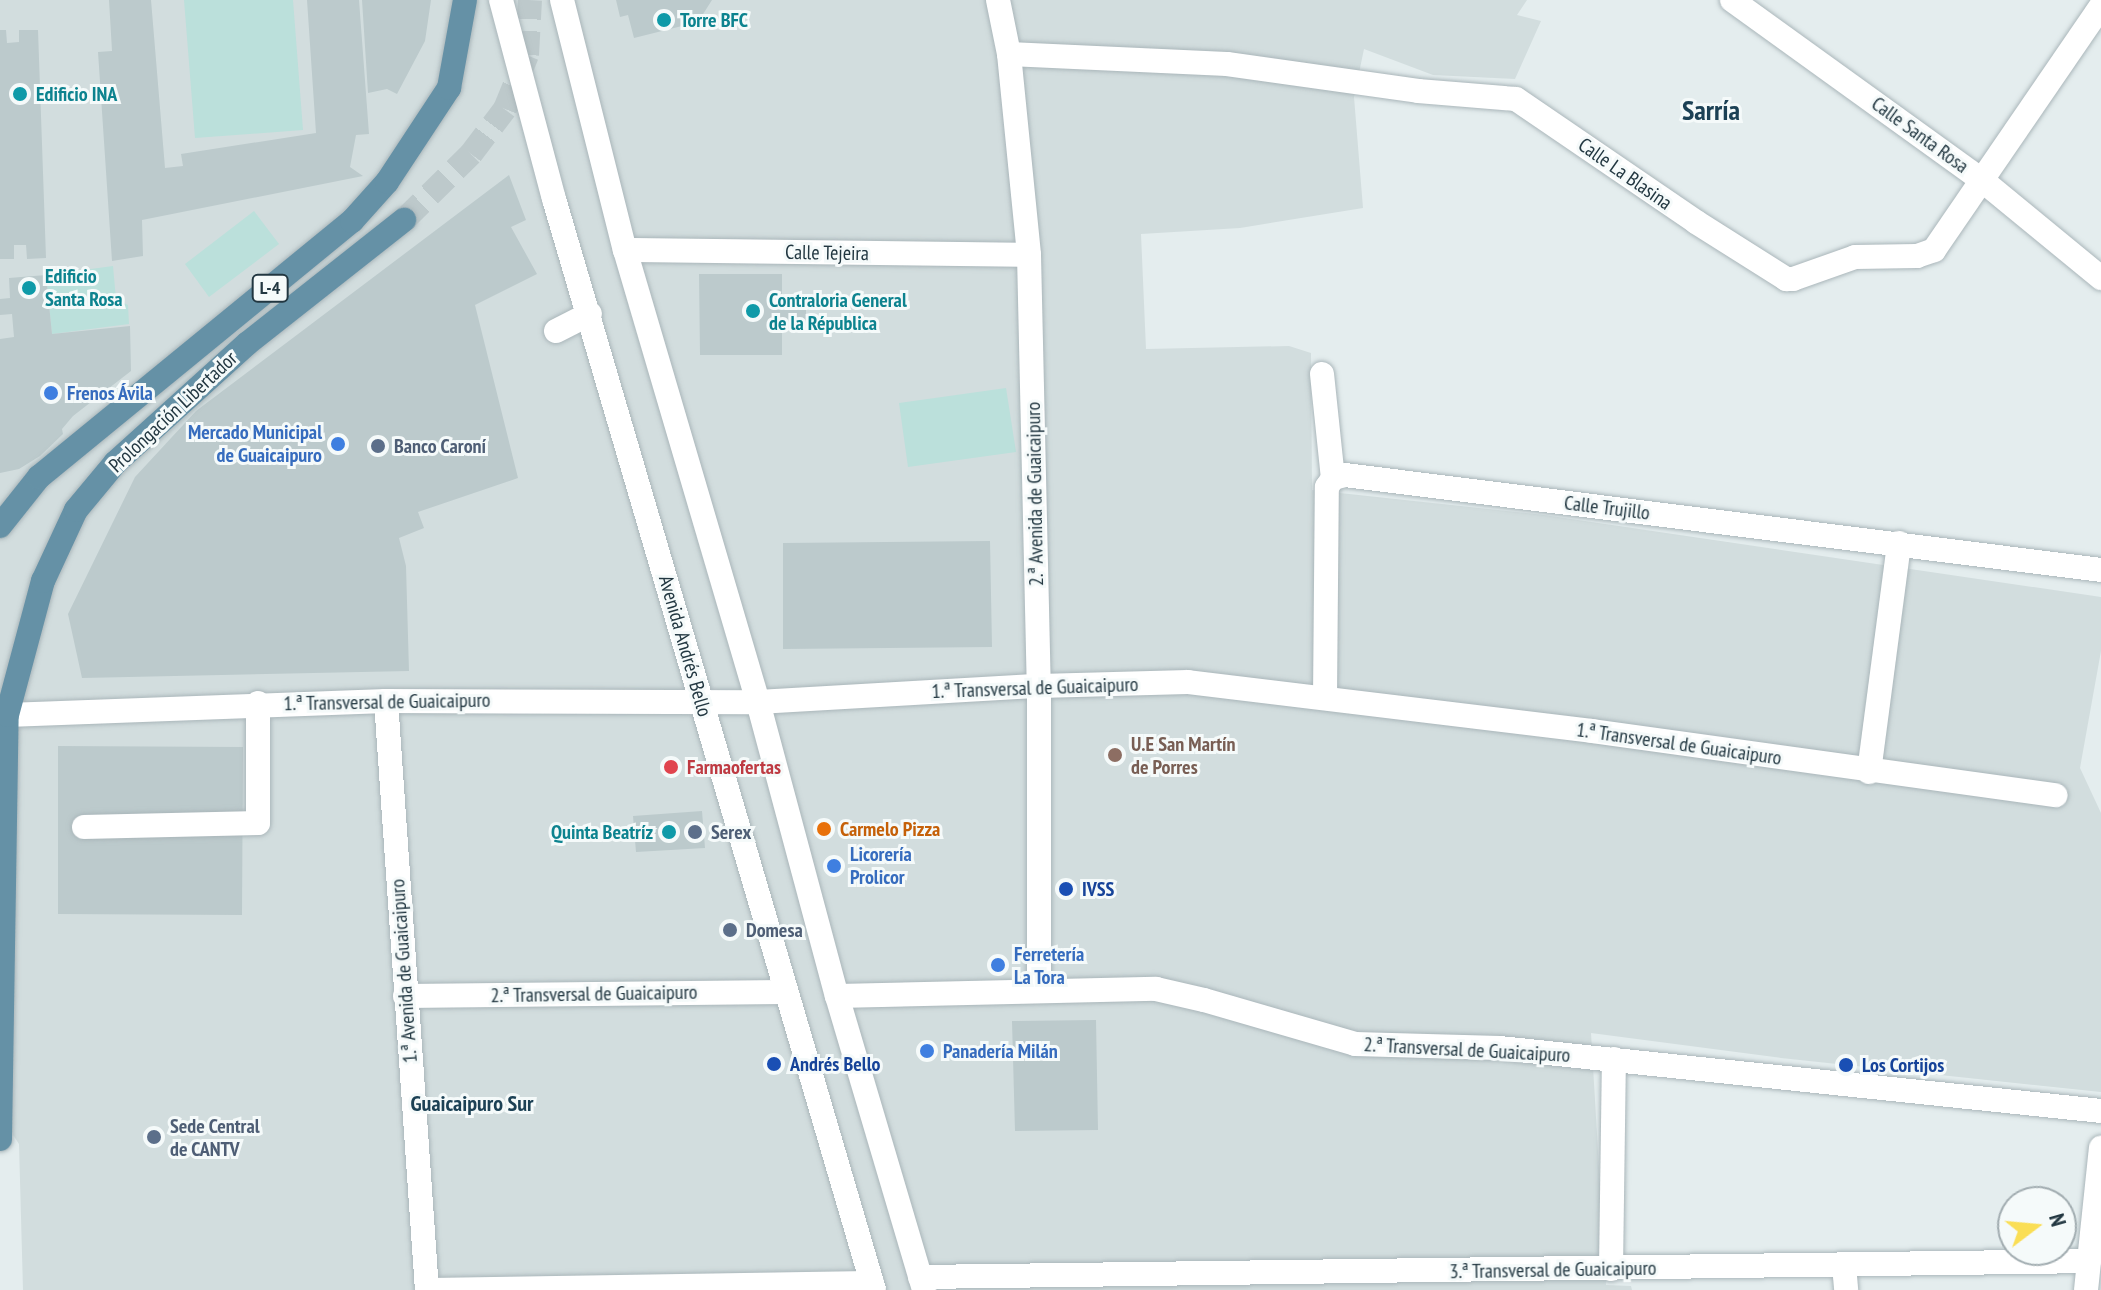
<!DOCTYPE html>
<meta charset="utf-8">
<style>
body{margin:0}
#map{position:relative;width:2101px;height:1290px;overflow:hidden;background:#e4edee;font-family:"PT Sans Narrow",sans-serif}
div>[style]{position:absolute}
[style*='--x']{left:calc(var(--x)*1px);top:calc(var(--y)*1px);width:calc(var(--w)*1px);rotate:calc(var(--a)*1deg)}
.built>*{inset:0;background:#d2ddde}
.green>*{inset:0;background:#bbe0db}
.building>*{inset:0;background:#bccacc}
.major-tunnel>*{height:24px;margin-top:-12px;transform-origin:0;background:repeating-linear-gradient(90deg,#bdc9cb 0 24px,transparent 0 36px)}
.roads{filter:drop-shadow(0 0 2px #aab6ba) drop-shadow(0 0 2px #aab6ba)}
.minor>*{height:24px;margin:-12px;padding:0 12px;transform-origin:12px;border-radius:12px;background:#fff}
.major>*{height:24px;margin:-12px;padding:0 12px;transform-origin:12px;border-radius:12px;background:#6591a6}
.dots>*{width:22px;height:22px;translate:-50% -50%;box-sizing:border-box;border:4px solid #f5fafa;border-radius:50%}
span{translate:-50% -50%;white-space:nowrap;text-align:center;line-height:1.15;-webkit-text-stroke:6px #f5fafa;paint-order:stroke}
.shield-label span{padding:2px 6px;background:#f5fafa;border:2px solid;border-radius:6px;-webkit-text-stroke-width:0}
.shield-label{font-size:18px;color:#223741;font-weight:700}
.culture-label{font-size:20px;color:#0d838f;font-weight:700}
.left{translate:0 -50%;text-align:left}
.right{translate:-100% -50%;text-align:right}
.street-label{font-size:20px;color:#223741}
.shop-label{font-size:20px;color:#366cbe;font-weight:700}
.service-label{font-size:20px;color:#4e5e75;font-weight:700}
.education-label{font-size:20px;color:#785e54;font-weight:700}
.health-label{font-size:20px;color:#be3a42;font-weight:700}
.food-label{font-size:20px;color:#c56008;font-weight:700}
.transit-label{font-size:20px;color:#164399;font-weight:700}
.neighbourhood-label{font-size:22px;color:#1c4155;font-weight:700}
.district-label{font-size:28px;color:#1c4155;font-weight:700}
.north{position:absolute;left:1997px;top:1186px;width:80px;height:80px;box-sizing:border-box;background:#f5fafa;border:2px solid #a1acb0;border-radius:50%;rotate:74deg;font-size:22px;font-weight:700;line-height:32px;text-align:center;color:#223741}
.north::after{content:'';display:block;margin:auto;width:28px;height:36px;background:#fade55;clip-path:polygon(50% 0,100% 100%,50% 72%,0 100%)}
</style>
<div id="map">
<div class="built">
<i style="clip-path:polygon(0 0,1527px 0,1517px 15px,1541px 21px,1515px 79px,1433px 75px,1364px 49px,1354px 97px,1363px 208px,1240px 228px,1141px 234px,1146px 349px,1289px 346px,1311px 353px,1312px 490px,1544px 515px,2101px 597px,2101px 651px,2080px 768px,2101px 813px,2101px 1092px,1781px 1058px,1591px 1033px,1606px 1285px,1631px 1286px,1632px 1290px,23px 1290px,19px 1144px,0 1115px)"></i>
</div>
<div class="green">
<i style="clip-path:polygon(184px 0,293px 0,303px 130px,195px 138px)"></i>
<i style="clip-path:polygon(254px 211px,279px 244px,209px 297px,185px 264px)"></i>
<i style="clip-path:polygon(113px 266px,116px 299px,128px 305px,129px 324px,52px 334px,46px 275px)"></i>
<i style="clip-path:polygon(1006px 388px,1016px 452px,908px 467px,899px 403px)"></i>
</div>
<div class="building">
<i style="clip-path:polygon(109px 0,151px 0,165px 168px,183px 166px,181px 154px,316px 133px,307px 0,359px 0,369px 134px,356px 135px,350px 167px,363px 176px,142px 220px,143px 256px,112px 261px,98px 52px,112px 51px)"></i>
<i style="clip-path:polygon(362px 0,431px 0,425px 41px,397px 94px,387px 89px,368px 93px)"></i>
<i style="clip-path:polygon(616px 0,712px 0,698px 22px,634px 38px,628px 15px,620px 17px)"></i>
<i style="clip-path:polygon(0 30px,6px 30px,7px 43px,19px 42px,19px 30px,38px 30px,46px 258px,27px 259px,26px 245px,14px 245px,14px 259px,0 259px)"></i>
<i style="clip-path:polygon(509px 175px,526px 220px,511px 227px,537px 274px,475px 305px,518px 478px,418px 512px,424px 528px,399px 538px,406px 566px,409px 671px,82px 678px,68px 614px,135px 477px,196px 411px)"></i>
<i style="clip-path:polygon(699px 274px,782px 274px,782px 297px,806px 297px,806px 326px,782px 326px,782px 355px,700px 355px)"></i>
<i style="clip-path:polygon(46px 275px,52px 334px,130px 326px,131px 371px,73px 416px,62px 429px,63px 434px,40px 456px,19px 469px,0 473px,0 339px,14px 337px,12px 314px,0 315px,0 299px,10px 298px,9px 278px)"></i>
<i style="clip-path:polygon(990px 541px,992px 647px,783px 649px,783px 543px)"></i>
<i style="clip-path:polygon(58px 746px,243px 747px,242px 915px,58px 914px)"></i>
<i style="clip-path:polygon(702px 811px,705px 848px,636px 852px,633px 816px)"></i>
<i style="clip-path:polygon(1096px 1020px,1098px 1130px,1015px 1131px,1012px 1021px)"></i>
</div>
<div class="major-tunnel">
<i style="--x:404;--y:220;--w:94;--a:-44.6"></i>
<i style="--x:471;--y:154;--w:56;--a:-52.9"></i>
<i style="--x:505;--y:109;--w:58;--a:-67.8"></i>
<i style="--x:527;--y:55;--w:55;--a:-86.9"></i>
</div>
<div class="roads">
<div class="minor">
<i style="--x:501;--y:0;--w:206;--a:75.1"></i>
<i style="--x:554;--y:199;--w:1137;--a:73.65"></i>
<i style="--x:562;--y:0;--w:258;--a:75.9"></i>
<i style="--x:625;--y:250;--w:471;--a:73.6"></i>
<i style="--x:758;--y:702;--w:304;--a:75"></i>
<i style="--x:837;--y:996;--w:307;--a:73.5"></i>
<i style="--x:998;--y:0;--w:55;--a:78.5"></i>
<i style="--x:1009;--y:54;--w:202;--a:84.3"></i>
<i style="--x:1029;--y:255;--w:431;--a:88.7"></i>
<i style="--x:1039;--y:686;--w:303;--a:90"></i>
<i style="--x:1732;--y:0;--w:309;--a:35.8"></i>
<i style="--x:1983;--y:181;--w:153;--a:39.4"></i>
<i style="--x:1009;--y:54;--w:218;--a:2.6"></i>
<i style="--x:1227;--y:64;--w:193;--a:8"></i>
<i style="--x:1418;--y:91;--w:98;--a:4.7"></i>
<i style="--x:1516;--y:99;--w:218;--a:34.3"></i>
<i style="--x:1696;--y:222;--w:107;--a:32.3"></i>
<i style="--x:1786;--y:279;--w:7;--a:0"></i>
<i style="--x:1793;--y:279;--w:66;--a:-19.5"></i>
<i style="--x:1855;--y:257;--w:62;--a:-0.9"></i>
<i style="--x:1917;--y:256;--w:18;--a:-19"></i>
<i style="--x:1934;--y:250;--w:296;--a:-55.6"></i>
<i style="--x:625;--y:250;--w:404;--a:0.7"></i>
<i style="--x:556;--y:331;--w:38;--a:-27"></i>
<i style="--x:1322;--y:374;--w:105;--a:84"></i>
<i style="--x:1325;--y:698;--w:211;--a:-89.5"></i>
<i style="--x:1327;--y:487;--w:11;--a:-56"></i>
<i style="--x:1333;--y:478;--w:12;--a:-14"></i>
<i style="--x:1345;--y:475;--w:762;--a:7.16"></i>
<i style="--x:386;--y:701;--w:590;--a:86.02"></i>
<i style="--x:7;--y:715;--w:379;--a:-2.1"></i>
<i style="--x:386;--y:701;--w:372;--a:0.2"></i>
<i style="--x:758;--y:702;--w:281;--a:-3.3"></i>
<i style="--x:1039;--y:686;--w:149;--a:-1.5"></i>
<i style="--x:1188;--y:682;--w:407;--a:6.9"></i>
<i style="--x:1592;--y:731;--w:468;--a:7.9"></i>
<i style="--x:1869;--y:772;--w:231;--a:-82.5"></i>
<i style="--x:84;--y:827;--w:174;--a:-1.3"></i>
<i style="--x:258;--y:823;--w:120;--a:-90"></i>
<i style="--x:405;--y:996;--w:379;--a:-0.6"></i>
<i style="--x:837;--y:996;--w:319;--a:-1.3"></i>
<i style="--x:1156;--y:989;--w:49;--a:12.9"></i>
<i style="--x:1204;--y:1000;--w:157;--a:16.2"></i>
<i style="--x:1355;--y:1044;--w:145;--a:1.6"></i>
<i style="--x:1500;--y:1048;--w:604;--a:5.98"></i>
<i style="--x:1844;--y:1265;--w:25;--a:85"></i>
<i style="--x:1611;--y:1269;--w:210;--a:-89.2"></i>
<i style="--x:920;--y:1277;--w:1169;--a:-0.78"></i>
<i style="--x:427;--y:1290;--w:445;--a:-0.9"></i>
<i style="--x:2086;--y:1290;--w:143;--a:-84"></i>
</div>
<div class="major">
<i style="--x:0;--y:526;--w:63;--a:-51.5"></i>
<i style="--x:39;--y:477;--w:404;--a:-39.3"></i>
<i style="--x:352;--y:221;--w:52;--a:-48.1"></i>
<i style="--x:387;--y:182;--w:113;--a:-56.6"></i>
<i style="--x:449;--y:88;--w:89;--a:-79.7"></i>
<i style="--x:0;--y:1139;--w:424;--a:-89.1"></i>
<i style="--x:7;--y:715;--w:139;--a:-75"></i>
<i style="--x:43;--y:581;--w:78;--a:-65.1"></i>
<i style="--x:76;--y:510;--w:61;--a:-50.3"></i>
<i style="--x:115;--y:463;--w:179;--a:-42.1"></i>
<i style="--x:248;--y:343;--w:199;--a:-38.3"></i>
</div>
</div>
<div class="dots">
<i style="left:664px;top:20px;background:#0f9aa8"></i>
<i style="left:20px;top:94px;background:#0f9aa8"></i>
<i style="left:29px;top:288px;background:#0f9aa8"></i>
<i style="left:753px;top:311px;background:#0f9aa8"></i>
<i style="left:51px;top:393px;background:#3f7fe0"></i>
<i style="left:338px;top:444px;background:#3f7fe0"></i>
<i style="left:378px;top:446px;background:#5c6f8a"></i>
<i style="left:1115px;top:755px;background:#8d6e63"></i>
<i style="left:671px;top:767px;background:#e0444e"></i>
<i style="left:824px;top:829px;background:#e8710a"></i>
<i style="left:669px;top:832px;background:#0f9aa8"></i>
<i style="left:695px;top:832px;background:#5c6f8a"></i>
<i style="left:834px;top:866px;background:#3f7fe0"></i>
<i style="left:1066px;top:889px;background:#1a4fb4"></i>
<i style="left:730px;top:930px;background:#5c6f8a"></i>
<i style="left:998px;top:965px;background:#3f7fe0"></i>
<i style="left:927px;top:1051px;background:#3f7fe0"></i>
<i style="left:774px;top:1064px;background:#1a4fb4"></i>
<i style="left:1846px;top:1065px;background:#1a4fb4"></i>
<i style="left:154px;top:1137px;background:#5c6f8a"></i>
</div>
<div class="shield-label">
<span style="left:270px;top:288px">L-4</span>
</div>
<div class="culture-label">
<span class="left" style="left:680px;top:20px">Torre BFC</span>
<span class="left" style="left:36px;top:94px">Edificio INA</span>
<span class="left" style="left:45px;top:288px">Edificio<br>Santa Rosa</span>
<span class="left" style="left:769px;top:312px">Contraloria General<br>de la Républica</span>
<span class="right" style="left:653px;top:832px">Quinta Beatríz</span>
</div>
<div class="street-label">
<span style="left:1920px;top:135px;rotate:36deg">Calle Santa Rosa</span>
<span style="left:1625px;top:174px;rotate:35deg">Calle La Blasina</span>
<span style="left:827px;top:253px;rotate:1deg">Calle Tejeira</span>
<span style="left:173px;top:412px;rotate:-43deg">Prolongación Libertador</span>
<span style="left:1035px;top:494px;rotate:-91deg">2.ª Avenida de Guaicaipuro</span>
<span style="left:1607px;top:508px;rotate:7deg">Calle Trujillo</span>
<span style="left:685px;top:646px;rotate:74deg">Avenida Andrés Bello</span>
<span style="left:1035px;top:688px;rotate:-2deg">1.ª Transversal de Guaicaipuro</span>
<span style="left:387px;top:702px;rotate:-1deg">1.ª Transversal de Guaicaipuro</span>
<span style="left:1679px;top:744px;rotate:8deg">1.ª Transversal de Guaicaipuro</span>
<span style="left:404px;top:971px;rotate:-94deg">1.ª Avenida de Guaicaipuro</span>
<span style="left:594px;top:994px;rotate:-1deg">2.ª Transversal de Guaicaipuro</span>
<span style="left:1467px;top:1050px;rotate:3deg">2.ª Transversal de Guaicaipuro</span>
<span style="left:1553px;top:1270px;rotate:-1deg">3.ª Transversal de Guaicaipuro</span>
</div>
<div class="shop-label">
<span class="left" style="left:67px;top:393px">Frenos Ávila</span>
<span class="right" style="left:322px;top:444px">Mercado Municipal<br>de Guaicaipuro</span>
<span class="left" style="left:850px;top:866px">Licorería<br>Prolicor</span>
<span class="left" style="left:1014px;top:966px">Ferretería<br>La Tora</span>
<span class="left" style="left:943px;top:1051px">Panadería Milán</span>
</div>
<div class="service-label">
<span class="left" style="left:394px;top:446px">Banco Caroní</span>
<span class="left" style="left:711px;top:832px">Serex</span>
<span class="left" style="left:746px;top:930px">Domesa</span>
<span class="left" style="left:170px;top:1138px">Sede Central<br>de CANTV</span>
</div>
<div class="education-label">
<span class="left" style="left:1131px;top:756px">U.E San Martín<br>de Porres</span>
</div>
<div class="health-label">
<span class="left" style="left:687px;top:767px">Farmaofertas</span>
</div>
<div class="food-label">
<span class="left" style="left:840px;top:829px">Carmelo Pizza</span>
</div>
<div class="transit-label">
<span class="left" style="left:1082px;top:889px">IVSS</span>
<span class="left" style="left:790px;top:1064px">Andrés Bello</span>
<span class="left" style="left:1862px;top:1065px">Los Cortijos</span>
</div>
<div class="neighbourhood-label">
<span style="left:472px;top:1104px">Guaicaipuro Sur</span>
</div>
<div class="district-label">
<span style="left:1711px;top:110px">Sarría</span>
</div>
<div class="north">N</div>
</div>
